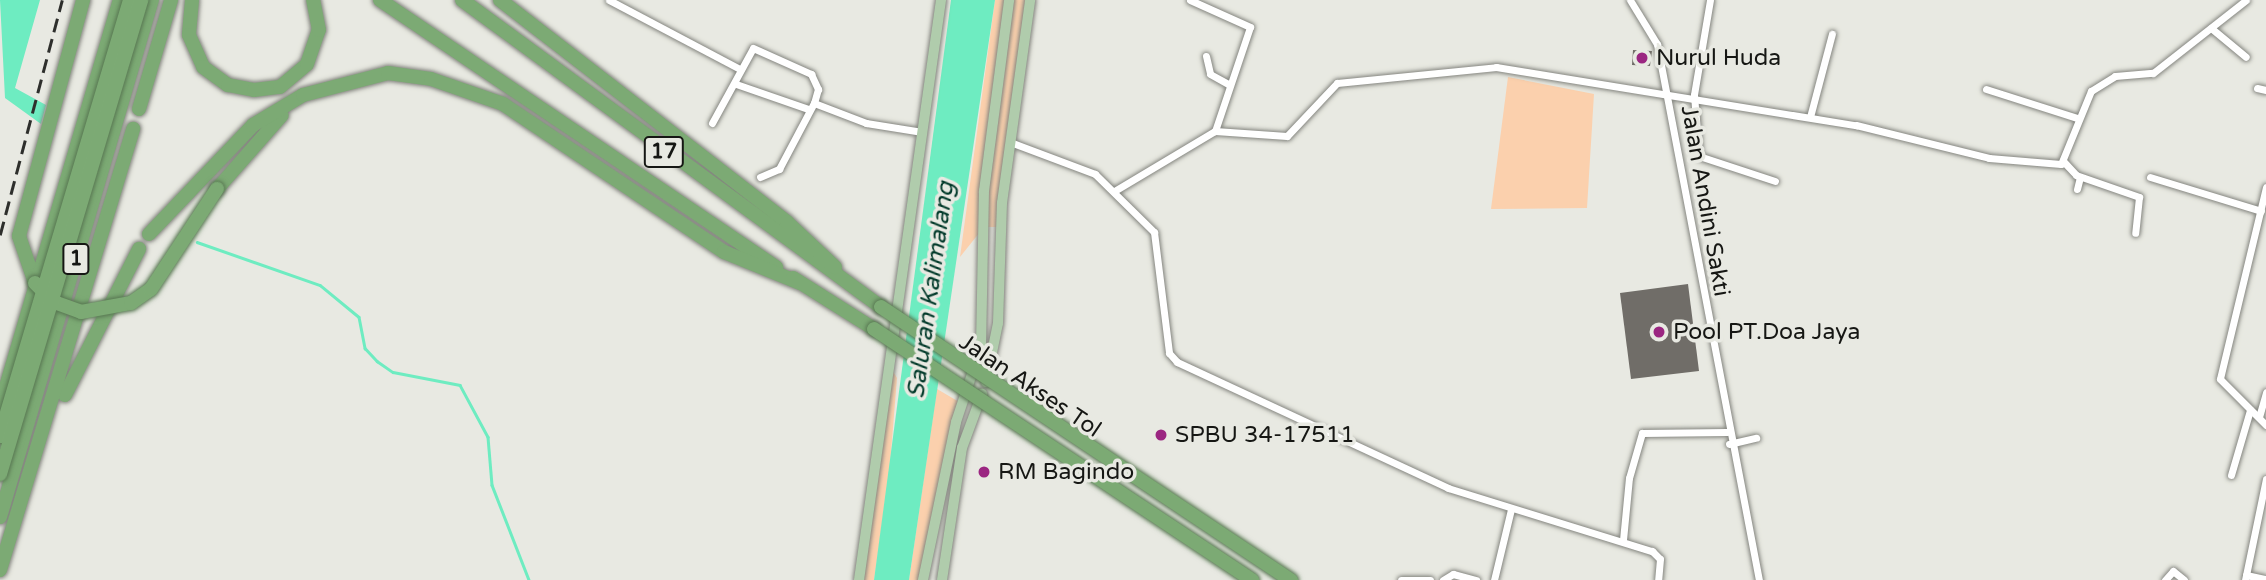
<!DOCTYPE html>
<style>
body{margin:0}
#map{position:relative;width:2266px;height:580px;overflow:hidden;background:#e8e9e2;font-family:"Varela Round",sans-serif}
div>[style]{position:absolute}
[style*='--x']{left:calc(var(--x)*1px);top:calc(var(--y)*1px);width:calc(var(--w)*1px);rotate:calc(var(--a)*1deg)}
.green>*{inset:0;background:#fbd0ad}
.water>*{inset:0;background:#6eecc1}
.stream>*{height:2.5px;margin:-1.25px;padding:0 1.25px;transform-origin:1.25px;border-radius:1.25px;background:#6eecc1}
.building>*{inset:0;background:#706d68}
.roads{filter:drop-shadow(0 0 2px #84857f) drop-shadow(0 0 2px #84857f)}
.street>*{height:7px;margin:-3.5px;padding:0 3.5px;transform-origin:3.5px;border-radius:3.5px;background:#fff}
.primary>*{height:10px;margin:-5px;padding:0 5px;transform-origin:5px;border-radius:5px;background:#b0ccac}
.highway>*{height:14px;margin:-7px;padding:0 7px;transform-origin:7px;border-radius:7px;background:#7caa74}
.rail>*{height:2.5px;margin-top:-1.25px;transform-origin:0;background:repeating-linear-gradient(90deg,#2e2f2c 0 14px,transparent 0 21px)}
.bridges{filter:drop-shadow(0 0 2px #587752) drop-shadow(0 0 2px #587752)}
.highway-bridge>*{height:14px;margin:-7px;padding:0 7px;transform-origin:7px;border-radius:7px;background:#7caa74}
.dots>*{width:19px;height:19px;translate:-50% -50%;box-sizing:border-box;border:4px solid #e8e9e2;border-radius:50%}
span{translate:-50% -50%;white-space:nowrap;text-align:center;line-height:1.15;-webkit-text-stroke:7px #e8e9e2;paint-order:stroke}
.shield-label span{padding:2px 5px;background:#e8e9e2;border:2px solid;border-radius:5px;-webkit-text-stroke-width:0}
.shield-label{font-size:21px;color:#161714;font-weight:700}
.poi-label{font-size:23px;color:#161714}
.left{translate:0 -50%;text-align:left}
.street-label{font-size:23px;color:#161714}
.water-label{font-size:24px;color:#003929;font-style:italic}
</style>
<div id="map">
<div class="green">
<i style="clip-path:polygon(995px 0,1029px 0,1000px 227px,984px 227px,960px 257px)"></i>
<i style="clip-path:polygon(1508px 77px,1594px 94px,1587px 208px,1491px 209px)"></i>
<i style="clip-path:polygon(887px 361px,897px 378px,889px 477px,874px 580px,859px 580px)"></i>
<i style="clip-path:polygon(937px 389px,961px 403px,923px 580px,909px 580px)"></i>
</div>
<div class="water">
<i style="clip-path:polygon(0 0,40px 0,15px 88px,46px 105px,41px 124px,5px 98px)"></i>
<i style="clip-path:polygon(951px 0,995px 0,909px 580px,874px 580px)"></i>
</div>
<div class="stream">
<i style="--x:197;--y:242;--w:130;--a:19.3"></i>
<i style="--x:320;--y:285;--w:50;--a:39.4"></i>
<i style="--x:359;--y:317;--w:32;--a:79"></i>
<i style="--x:365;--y:348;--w:18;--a:47"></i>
<i style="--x:377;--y:361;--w:19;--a:35"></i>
<i style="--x:393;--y:372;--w:68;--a:11"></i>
<i style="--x:460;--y:385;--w:59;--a:61.7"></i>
<i style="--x:488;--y:437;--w:48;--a:85.2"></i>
<i style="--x:492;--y:485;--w:102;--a:68.7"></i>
</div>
<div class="building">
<i style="clip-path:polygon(1633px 50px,1652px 51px,1650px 66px,1632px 65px)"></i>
<i style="clip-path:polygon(1688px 284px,1699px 371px,1631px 379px,1620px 293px)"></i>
</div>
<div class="roads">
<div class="street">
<i style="--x:609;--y:0;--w:146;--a:27.8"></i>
<i style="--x:1190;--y:0;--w:66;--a:24.2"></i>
<i style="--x:1250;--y:27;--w:110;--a:108.6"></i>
<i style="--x:1630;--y:0;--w:52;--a:58.5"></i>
<i style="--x:1657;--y:44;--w:546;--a:79.23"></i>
<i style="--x:1710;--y:0;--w:96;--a:99.6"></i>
<i style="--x:1694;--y:95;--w:61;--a:85.3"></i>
<i style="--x:1699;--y:156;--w:80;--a:18.2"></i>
<i style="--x:2211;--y:28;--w:45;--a:39.6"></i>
<i style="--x:1206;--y:56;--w:18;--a:77"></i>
<i style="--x:1210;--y:74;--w:21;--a:29"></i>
<i style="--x:736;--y:84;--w:76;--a:19.1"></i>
<i style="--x:2257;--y:88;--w:9;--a:13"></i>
<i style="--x:1986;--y:89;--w:96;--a:17.7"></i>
<i style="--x:1810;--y:117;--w:86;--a:-75.2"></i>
<i style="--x:712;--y:123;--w:85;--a:-61.3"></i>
<i style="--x:753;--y:48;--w:64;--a:24.1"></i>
<i style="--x:811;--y:74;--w:17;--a:65"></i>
<i style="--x:818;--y:89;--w:15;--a:106"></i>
<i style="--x:1010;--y:142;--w:91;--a:20.6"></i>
<i style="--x:1095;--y:174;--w:83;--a:44.5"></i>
<i style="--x:1154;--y:232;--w:122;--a:82.9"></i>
<i style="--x:1169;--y:353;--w:12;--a:48"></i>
<i style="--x:1177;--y:362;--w:299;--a:24.9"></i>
<i style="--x:1448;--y:488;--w:214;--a:17.2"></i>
<i style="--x:1652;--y:551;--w:11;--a:45"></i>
<i style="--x:1660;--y:559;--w:21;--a:95"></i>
<i style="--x:2064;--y:162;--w:18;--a:47"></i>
<i style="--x:2076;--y:175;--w:67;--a:19.2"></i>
<i style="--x:2139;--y:197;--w:36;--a:96"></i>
<i style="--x:760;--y:177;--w:21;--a:-23"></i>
<i style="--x:779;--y:169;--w:75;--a:-62.1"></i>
<i style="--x:814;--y:103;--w:56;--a:21"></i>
<i style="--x:866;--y:123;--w:57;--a:9.1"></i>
<i style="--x:2150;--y:177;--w:116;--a:17"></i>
<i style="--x:2266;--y:187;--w:197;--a:103.5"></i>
<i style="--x:2220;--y:379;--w:65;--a:45"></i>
<i style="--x:2077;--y:189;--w:12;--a:-76"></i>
<i style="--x:1116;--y:190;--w:115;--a:-30.8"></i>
<i style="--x:1215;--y:131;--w:72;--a:4"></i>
<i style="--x:1287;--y:136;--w:73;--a:-46.7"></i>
<i style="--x:1337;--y:83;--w:160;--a:-5.7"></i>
<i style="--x:1496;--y:67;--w:365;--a:9.2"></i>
<i style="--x:1856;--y:125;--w:137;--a:13.9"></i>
<i style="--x:1989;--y:158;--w:72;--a:4.8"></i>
<i style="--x:2061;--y:164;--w:79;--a:-67.7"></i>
<i style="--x:2091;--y:91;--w:28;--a:-32"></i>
<i style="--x:2115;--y:76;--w:38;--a:-5"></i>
<i style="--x:2153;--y:73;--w:118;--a:-38.1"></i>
<i style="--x:2259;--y:417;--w:26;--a:-74"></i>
<i style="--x:1729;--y:444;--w:28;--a:-13"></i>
<i style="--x:2231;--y:475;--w:68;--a:-73.7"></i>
<i style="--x:1623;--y:540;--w:62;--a:-84.5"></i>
<i style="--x:1629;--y:478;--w:47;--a:-73.9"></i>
<i style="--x:1642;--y:433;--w:85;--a:-0.7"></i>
<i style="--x:2246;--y:575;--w:19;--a:12"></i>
<i style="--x:1401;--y:580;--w:29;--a:0"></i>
<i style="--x:1443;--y:580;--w:12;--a:-31"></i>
<i style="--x:1453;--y:574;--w:24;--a:15"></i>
<i style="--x:1494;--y:580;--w:73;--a:-76.5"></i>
<i style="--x:2165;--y:580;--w:12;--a:-48"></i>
<i style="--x:2173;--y:571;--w:14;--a:39"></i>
<i style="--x:2245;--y:580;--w:103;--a:-78.3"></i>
</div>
<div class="primary">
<i style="--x:986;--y:382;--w:60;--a:-78.5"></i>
<i style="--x:998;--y:323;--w:120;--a:-88.1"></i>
<i style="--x:1002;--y:203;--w:205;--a:-82.1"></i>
<i style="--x:859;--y:580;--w:586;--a:-81.95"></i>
<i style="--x:923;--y:580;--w:161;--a:-78.2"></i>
<i style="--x:956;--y:422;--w:79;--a:-71.6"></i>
<i style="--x:981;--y:347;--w:156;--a:-88.9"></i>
<i style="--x:984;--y:191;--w:193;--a:-82.5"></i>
<i style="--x:942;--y:580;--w:134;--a:-81.4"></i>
<i style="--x:962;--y:448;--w:58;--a:-69.7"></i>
</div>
<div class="highway">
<i style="--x:192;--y:0;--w:35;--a:95"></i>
<i style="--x:189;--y:35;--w:35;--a:66"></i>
<i style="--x:203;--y:67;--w:31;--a:36"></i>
<i style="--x:228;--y:85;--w:26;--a:11"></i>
<i style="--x:254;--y:90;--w:26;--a:-7"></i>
<i style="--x:280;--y:87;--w:35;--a:-40"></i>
<i style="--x:307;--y:64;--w:36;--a:-71"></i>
<i style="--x:319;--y:30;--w:31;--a:-101"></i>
<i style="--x:380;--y:0;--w:478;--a:34"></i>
<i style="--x:462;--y:0;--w:519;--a:36.23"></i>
<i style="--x:500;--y:0;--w:363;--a:37.7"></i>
<i style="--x:787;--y:222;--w:66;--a:43.2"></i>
<i style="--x:139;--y:109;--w:114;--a:-73.6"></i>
<i style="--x:217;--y:189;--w:98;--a:-48.7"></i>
<i style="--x:149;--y:234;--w:151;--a:-46.3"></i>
<i style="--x:253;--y:125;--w:58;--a:-31"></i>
<i style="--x:303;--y:95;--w:88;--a:-14.5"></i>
<i style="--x:388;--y:73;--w:43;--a:7.9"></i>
<i style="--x:431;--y:79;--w:76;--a:19.1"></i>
<i style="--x:503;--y:104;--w:266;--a:33.8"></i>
<i style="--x:724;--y:252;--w:82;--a:22.2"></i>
<i style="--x:793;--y:278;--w:96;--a:32.2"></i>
<i style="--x:35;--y:283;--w:50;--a:-108.8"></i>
<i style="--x:19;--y:236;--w:245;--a:-74.8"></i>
<i style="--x:65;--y:395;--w:164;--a:-63.1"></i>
<i style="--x:0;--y:407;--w:424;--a:-73.6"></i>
<i style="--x:0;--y:517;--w:539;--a:-73.62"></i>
<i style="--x:0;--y:570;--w:461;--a:-73.2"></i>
</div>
</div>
<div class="rail">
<i style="--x:0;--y:235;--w:243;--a:-75.2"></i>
</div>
<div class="bridges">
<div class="highway-bridge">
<i style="--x:35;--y:283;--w:27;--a:45"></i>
<i style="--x:54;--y:302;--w:29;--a:20"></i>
<i style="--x:81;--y:312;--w:51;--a:-10.2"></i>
<i style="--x:131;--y:303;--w:24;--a:-35"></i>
<i style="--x:151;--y:289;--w:120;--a:-56.6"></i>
<i style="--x:881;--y:307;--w:493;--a:33.7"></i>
<i style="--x:874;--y:329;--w:454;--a:33.6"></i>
<i style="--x:0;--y:436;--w:455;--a:-73.4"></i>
<i style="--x:0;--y:474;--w:495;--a:-73.4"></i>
</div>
</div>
<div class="dots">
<i style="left:1642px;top:58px;background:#9b2681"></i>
<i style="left:1659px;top:332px;background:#9b2681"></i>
<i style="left:1161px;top:435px;background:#9b2681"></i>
<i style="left:984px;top:472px;background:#9b2681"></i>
</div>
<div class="shield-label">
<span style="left:664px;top:152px">17</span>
<span style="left:76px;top:259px">1</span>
</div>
<div class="poi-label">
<span class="left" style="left:1656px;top:58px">Nurul Huda</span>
<span class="left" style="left:1673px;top:332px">Pool PT.Doa Jaya</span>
<span class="left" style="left:1175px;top:435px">SPBU 34-17511</span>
<span class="left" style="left:998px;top:472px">RM Bagindo</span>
</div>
<div class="street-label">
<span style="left:1705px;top:201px;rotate:80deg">Jalan Andini Sakti</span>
<span style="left:1030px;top:386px;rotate:34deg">Jalan Akses Tol</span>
</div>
<div class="water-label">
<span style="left:931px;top:290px;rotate:-82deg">Saluran Kalimalang</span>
</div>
</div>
